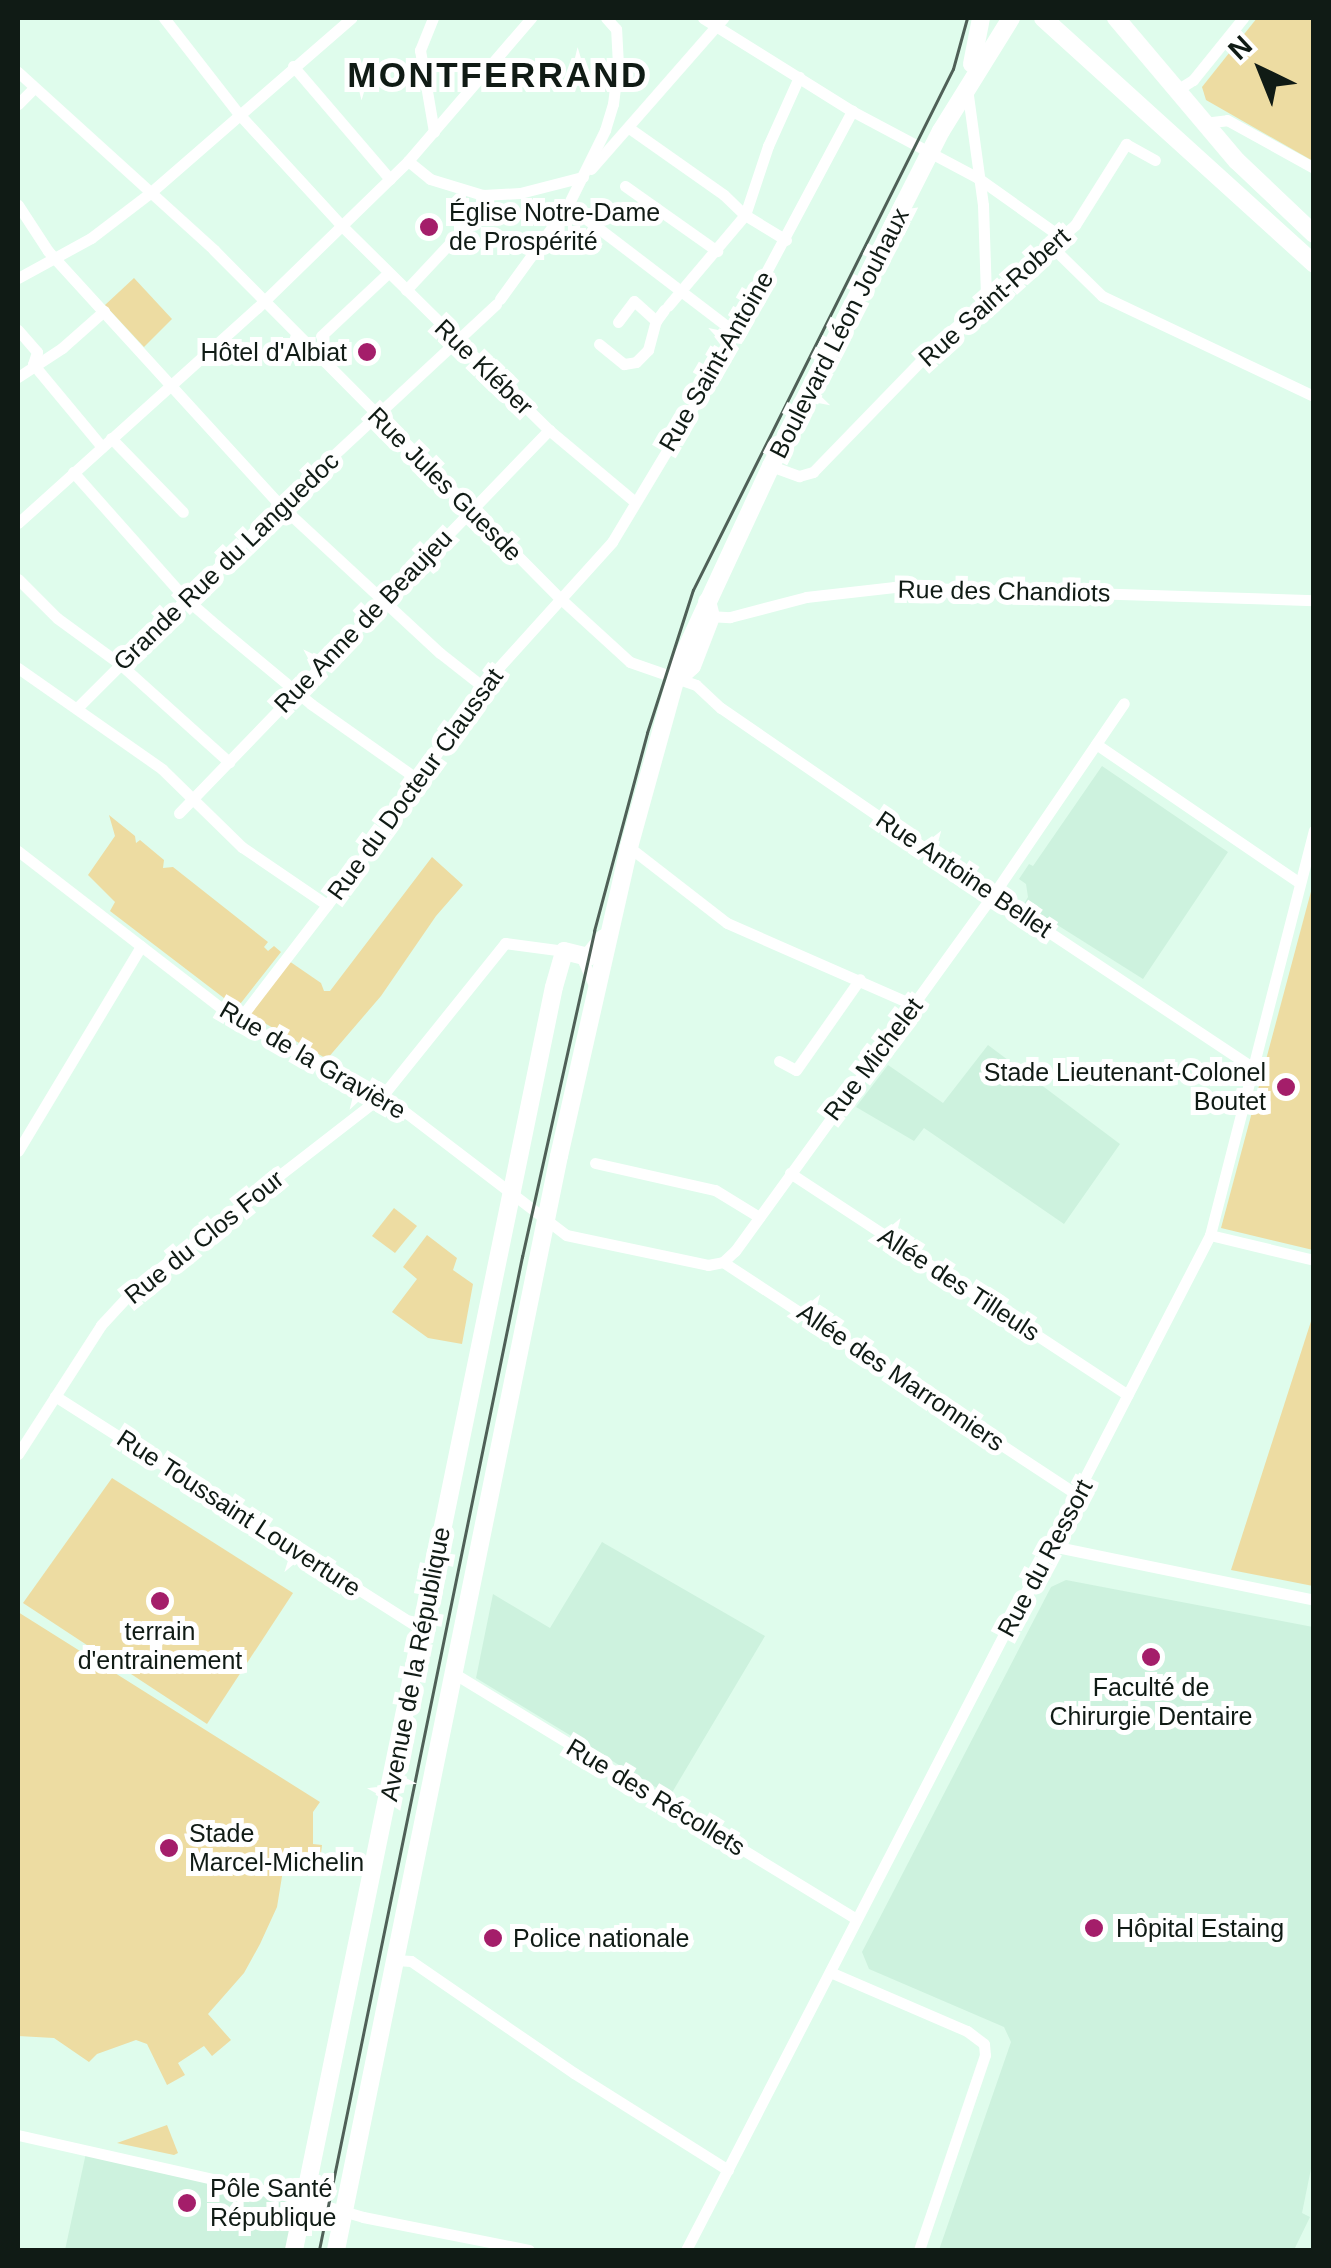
<!DOCTYPE html>
<meta charset="utf-8">
<style>
body{margin:0}
#map{position:relative;width:1331px;height:2268px;overflow:hidden;background:#dffcec;font-family:Helvetica,sans-serif}
div>[style]{position:absolute}
[style*='--x']{left:calc(var(--x)*1px);top:calc(var(--y)*1px);width:calc(var(--w)*1px);rotate:calc(var(--a)*1deg)}
.built>*{inset:0;background:#cdf2de}
.green>*{inset:0;background:#eddca2}
.minor>*{height:11px;margin:-5.5px;padding:0 5.5px;transform-origin:5.5px;border-radius:5.5px;background:#fff}
.secondary>*{height:18px;margin:-9px;padding:0 9px;transform-origin:9px;border-radius:9px;background:#fff}
.primary>*{height:18px;margin:-9px;padding:0 9px;transform-origin:9px;border-radius:9px;background:#fff}
.tram>*{height:2.5px;margin:-1.25px;padding:0 1.25px;transform-origin:1.25px;border-radius:1.25px;background:#4f6057}
.dots>*{width:28px;height:28px;translate:-50% -50%;box-sizing:border-box;border:5px solid #fff;border-radius:50%}
span{translate:-50% -50%;white-space:nowrap;text-align:center;line-height:1.15;-webkit-text-stroke:10px #fff;paint-order:stroke}
.poi-label{font-size:25px;color:#101b15}
.left{translate:0 -50%;text-align:left}
.right{translate:-100% -50%;text-align:right}
.street-label{font-size:25px;color:#101b15}
.district-label{font-size:35px;color:#101b15;font-weight:700;letter-spacing:2.5px}
.frame{position:absolute;inset:0;border:20px solid #101b15;pointer-events:none}
.north{position:absolute;left:1211px;top:20px;width:100px;height:100px;-webkit-text-stroke:8px #fff;paint-order:stroke;rotate:317deg;font-size:28px;font-weight:700;line-height:40px;text-align:center;color:#101b15}
.north::after{content:'';display:block;margin:auto;width:35px;height:45px;background:#101b15;clip-path:polygon(50% 0,100% 100%,50% 72%,0 100%)}
</style>
<div id="map">
<div class="built">
<i style="clip-path:polygon(1102px 766px,1228px 852px,1143px 979px,1024px 904px,1028px 897px,1026px 884px,1019px 879px,1029px 864px,1033px 866px)"></i>
<i style="clip-path:polygon(988px 1045px,1120px 1144px,1064px 1224px,924px 1128px,914px 1141px,856px 1107px,888px 1065px,943px 1103px)"></i>
<i style="clip-path:polygon(602px 1542px,765px 1636px,670px 1796px,476px 1678px,493px 1594px,550px 1628px)"></i>
<i style="clip-path:polygon(1066px 1580px,1313px 1627px,1314px 2154px,1302px 2213px,1310px 2217px,1294px 2250px,939px 2250px,1011px 2042px,1004px 2027px,869px 1969px,862px 1952px,1051px 1587px)"></i>
<i style="clip-path:polygon(86px 2153px,296px 2199px,292px 2250px,65px 2250px)"></i>
</div>
<div class="green">
<i style="clip-path:polygon(1257px 18px,1313px 18px,1313px 161px,1206px 100px,1202px 87px)"></i>
<i style="clip-path:polygon(134px 278px,172px 319px,144px 347px,105px 305px)"></i>
<i style="clip-path:polygon(109px 815px,135px 836px,136px 843px,140px 840px,164px 860px,163px 868px,173px 867px,268px 942px,264px 947px,268px 951px,274px 946px,281px 952px,237px 1008px,110px 911px,115px 902px,88px 875px,115px 836px)"></i>
<i style="clip-path:polygon(432px 857px,463px 885px,436px 916px,381px 996px,327px 1059px,249px 1014px,289px 961px,321px 983px,324px 991px,330px 991px)"></i>
<i style="clip-path:polygon(1313px 884px,1313px 1250px,1221px 1228px)"></i>
<i style="clip-path:polygon(394px 1208px,417px 1226px,395px 1253px,372px 1236px)"></i>
<i style="clip-path:polygon(427px 1235px,457px 1258px,453px 1270px,473px 1284px,462px 1344px,428px 1338px,392px 1312px,417px 1279px,403px 1267px)"></i>
<i style="clip-path:polygon(1313px 1315px,1313px 1586px,1231px 1570px)"></i>
<i style="clip-path:polygon(112px 1478px,293px 1593px,207px 1724px,23px 1603px)"></i>
<i style="clip-path:polygon(18px 1612px,320px 1802px,313px 1812px,313px 1844px,322px 1845px,321px 1853px,286px 1852px,277px 1907px,260px 1944px,244px 1973px,208px 2014px,231px 2040px,212px 2056px,204px 2046px,178px 2063px,185px 2075px,167px 2085px,147px 2044px,136px 2040px,97px 2054px,89px 2062px,54px 2038px,18px 2036px)"></i>
<i style="clip-path:polygon(167px 2125px,178px 2153px,174px 2155px,117px 2143px)"></i>
</div>
<div class="minor">
<i style="--x:164;--y:18;--w:120;--a:52.1"></i>
<i style="--x:238;--y:113;--w:152;--a:47.4"></i>
<i style="--x:341;--y:225;--w:292;--a:44.6"></i>
<i style="--x:549;--y:430;--w:111;--a:39.9"></i>
<i style="--x:433;--y:18;--w:35;--a:112"></i>
<i style="--x:420;--y:50;--w:83;--a:80.3"></i>
<i style="--x:703;--y:18;--w:176;--a:32"></i>
<i style="--x:852;--y:111;--w:143;--a:28"></i>
<i style="--x:978;--y:178;--w:102;--a:35.4"></i>
<i style="--x:293;--y:66;--w:149;--a:49.4"></i>
<i style="--x:18;--y:72;--w:265;--a:42.2"></i>
<i style="--x:214;--y:250;--w:494;--a:45.2"></i>
<i style="--x:562;--y:600;--w:92;--a:42.4"></i>
<i style="--x:630;--y:662;--w:70;--a:19.2"></i>
<i style="--x:696;--y:685;--w:34;--a:43"></i>
<i style="--x:721;--y:708;--w:330;--a:34.5"></i>
<i style="--x:993;--y:895;--w:311;--a:33.6"></i>
<i style="--x:967;--y:88;--w:118;--a:82.2"></i>
<i style="--x:983;--y:205;--w:92;--a:88.1"></i>
<i style="--x:1177;--y:90;--w:19;--a:-32"></i>
<i style="--x:1193;--y:80;--w:80;--a:-51.1"></i>
<i style="--x:18;--y:104;--w:21;--a:-45"></i>
<i style="--x:1204;--y:123;--w:23;--a:-7"></i>
<i style="--x:1227;--y:120;--w:99;--a:28.9"></i>
<i style="--x:629;--y:128;--w:116;--a:35.2"></i>
<i style="--x:724;--y:195;--w:29;--a:44"></i>
<i style="--x:745;--y:215;--w:48;--a:31.4"></i>
<i style="--x:408;--y:161;--w:28;--a:39"></i>
<i style="--x:430;--y:179;--w:55;--a:16.8"></i>
<i style="--x:483;--y:195;--w:37;--a:-3"></i>
<i style="--x:520;--y:193;--w:65;--a:-14.3"></i>
<i style="--x:591;--y:169;--w:201;--a:-48.8"></i>
<i style="--x:625;--y:186;--w:113;--a:35.2"></i>
<i style="--x:18;--y:205;--w:55;--a:56.9"></i>
<i style="--x:48;--y:251;--w:344;--a:47.6"></i>
<i style="--x:280;--y:505;--w:218;--a:42.8"></i>
<i style="--x:440;--y:653;--w:53;--a:38.2"></i>
<i style="--x:568;--y:205;--w:210;--a:37.3"></i>
<i style="--x:1051;--y:246;--w:71;--a:44.4"></i>
<i style="--x:1102;--y:296;--w:234;--a:25.3"></i>
<i style="--x:18;--y:278;--w:83;--a:-28.7"></i>
<i style="--x:91;--y:238;--w:74;--a:-37.3"></i>
<i style="--x:150;--y:193;--w:267;--a:-41"></i>
<i style="--x:406;--y:290;--w:105;--a:-46.9"></i>
<i style="--x:478;--y:213;--w:19;--a:-74"></i>
<i style="--x:500;--y:299;--w:116;--a:-54.1"></i>
<i style="--x:568;--y:205;--w:84;--a:-63.7"></i>
<i style="--x:605;--y:130;--w:27;--a:-73"></i>
<i style="--x:613;--y:104;--w:39;--a:-83"></i>
<i style="--x:618;--y:65;--w:36;--a:-93"></i>
<i style="--x:616;--y:29;--w:15;--a:-132"></i>
<i style="--x:668;--y:306;--w:119;--a:-49.8"></i>
<i style="--x:745;--y:215;--w:73;--a:-71.6"></i>
<i style="--x:768;--y:146;--w:76;--a:-65.8"></i>
<i style="--x:618;--y:322;--w:26;--a:-53"></i>
<i style="--x:634;--y:301;--w:30;--a:42"></i>
<i style="--x:18;--y:330;--w:29;--a:49"></i>
<i style="--x:37;--y:352;--w:13;--a:108"></i>
<i style="--x:33;--y:364;--w:108;--a:50.3"></i>
<i style="--x:321;--y:336;--w:92;--a:-43.2"></i>
<i style="--x:599;--y:344;--w:32;--a:39"></i>
<i style="--x:624;--y:364;--w:12;--a:-9"></i>
<i style="--x:636;--y:362;--w:17;--a:-45"></i>
<i style="--x:648;--y:350;--w:30;--a:-75"></i>
<i style="--x:656;--y:321;--w:14;--a:-54"></i>
<i style="--x:18;--y:377;--w:53;--a:-33.4"></i>
<i style="--x:62;--y:348;--w:56;--a:-41.4"></i>
<i style="--x:111;--y:438;--w:103;--a:45.8"></i>
<i style="--x:771;--y:466;--w:30;--a:20"></i>
<i style="--x:799;--y:476;--w:15;--a:-16"></i>
<i style="--x:813;--y:472;--w:190;--a:-45.9"></i>
<i style="--x:945;--y:336;--w:171;--a:-40.5"></i>
<i style="--x:1075;--y:225;--w:96;--a:-57.8"></i>
<i style="--x:1126;--y:144;--w:33;--a:29"></i>
<i style="--x:73;--y:472;--w:169;--a:48.4"></i>
<i style="--x:185;--y:598;--w:41;--a:41.1"></i>
<i style="--x:216;--y:625;--w:124;--a:39.7"></i>
<i style="--x:311;--y:704;--w:133;--a:35.2"></i>
<i style="--x:18;--y:523;--w:321;--a:-42"></i>
<i style="--x:257;--y:308;--w:211;--a:-44.2"></i>
<i style="--x:408;--y:161;--w:189;--a:-49.3"></i>
<i style="--x:18;--y:579;--w:55;--a:45"></i>
<i style="--x:57;--y:618;--w:78;--a:36.1"></i>
<i style="--x:120;--y:664;--w:147;--a:42"></i>
<i style="--x:708;--y:616;--w:22;--a:3"></i>
<i style="--x:730;--y:617;--w:79;--a:-14.7"></i>
<i style="--x:806;--y:597;--w:89;--a:-6.5"></i>
<i style="--x:894;--y:587;--w:420;--a:1.8"></i>
<i style="--x:18;--y:668;--w:176;--a:35"></i>
<i style="--x:162;--y:769;--w:112;--a:44.3"></i>
<i style="--x:242;--y:847;--w:103;--a:34.3"></i>
<i style="--x:77;--y:708;--w:287;--a:-45"></i>
<i style="--x:280;--y:505;--w:295;--a:-42.9"></i>
<i style="--x:1096;--y:744;--w:245;--a:34.3"></i>
<i style="--x:179;--y:813;--w:533;--a:-45.99"></i>
<i style="--x:629;--y:847;--w:124;--a:37.8"></i>
<i style="--x:727;--y:923;--w:204;--a:23.7"></i>
<i style="--x:18;--y:851;--w:278;--a:37.7"></i>
<i style="--x:238;--y:1021;--w:163;--a:27"></i>
<i style="--x:383;--y:1095;--w:230;--a:37.4"></i>
<i style="--x:566;--y:1235;--w:145;--a:11.9"></i>
<i style="--x:708;--y:1265;--w:15;--a:-11"></i>
<i style="--x:723;--y:1262;--w:16;--a:-43"></i>
<i style="--x:735;--y:1251;--w:440;--a:-54.1"></i>
<i style="--x:993;--y:895;--w:232;--a:-55.7"></i>
<i style="--x:581;--y:956;--w:37;--a:66"></i>
<i style="--x:238;--y:1021;--w:255;--a:-52.5"></i>
<i style="--x:393;--y:819;--w:160;--a:-56.2"></i>
<i style="--x:482;--y:686;--w:194;--a:-47.9"></i>
<i style="--x:612;--y:542;--w:175;--a:-59"></i>
<i style="--x:702;--y:392;--w:319;--a:-61.9"></i>
<i style="--x:779;--y:1061;--w:19;--a:28"></i>
<i style="--x:796;--y:1070;--w:111;--a:-54.9"></i>
<i style="--x:18;--y:1151;--w:239;--a:-59"></i>
<i style="--x:595;--y:1163;--w:123;--a:12.7"></i>
<i style="--x:715;--y:1190;--w:52;--a:31.5"></i>
<i style="--x:790;--y:1173;--w:404;--a:33.3"></i>
<i style="--x:1210;--y:1235;--w:107;--a:13.5"></i>
<i style="--x:723;--y:1262;--w:425;--a:33.3"></i>
<i style="--x:55;--y:1396;--w:435;--a:32.5"></i>
<i style="--x:18;--y:1454;--w:153;--a:-57.2"></i>
<i style="--x:101;--y:1325;--w:54;--a:-47.2"></i>
<i style="--x:138;--y:1285;--w:310;--a:-37.8"></i>
<i style="--x:383;--y:1095;--w:195;--a:-51.2"></i>
<i style="--x:505;--y:943;--w:60;--a:7.7"></i>
<i style="--x:1052;--y:1546;--w:268;--a:11.6"></i>
<i style="--x:455;--y:1674;--w:470;--a:31.4"></i>
<i style="--x:396;--y:1960;--w:15;--a:4"></i>
<i style="--x:411;--y:1961;--w:198;--a:34.5"></i>
<i style="--x:574;--y:2073;--w:182;--a:32.2"></i>
<i style="--x:830;--y:1972;--w:149;--a:23.3"></i>
<i style="--x:967;--y:2031;--w:21;--a:37"></i>
<i style="--x:984;--y:2044;--w:11;--a:85"></i>
<i style="--x:985;--y:2055;--w:206;--a:108.7"></i>
<i style="--x:18;--y:2135;--w:287;--a:12.7"></i>
<i style="--x:298;--y:2198;--w:68;--a:16.3"></i>
<i style="--x:363;--y:2217;--w:169;--a:11.2"></i>
<i style="--x:686;--y:2250;--w:1142;--a:-62.69"></i>
<i style="--x:1210;--y:1235;--w:418;--a:-75.6"></i>
</div>
<div class="secondary">
<i style="--x:972;--y:64;--w:47;--a:-78.9"></i>
<i style="--x:680;--y:677;--w:16;--a:-43"></i>
<i style="--x:692;--y:666;--w:53;--a:-68.8"></i>
<i style="--x:711;--y:617;--w:16;--a:-104"></i>
<i style="--x:294;--y:2250;--w:1289;--a:-78.37"></i>
<i style="--x:554;--y:987;--w:37;--a:-74"></i>
<i style="--x:564;--y:951;--w:25;--a:14"></i>
<i style="--x:588;--y:957;--w:25;--a:-50"></i>
<i style="--x:336;--y:2250;--w:1116;--a:-78.48"></i>
<i style="--x:559;--y:1156;--w:317;--a:-77.2"></i>
<i style="--x:629;--y:847;--w:194;--a:-74.5"></i>
<i style="--x:681;--y:660;--w:214;--a:-65.1"></i>
<i style="--x:771;--y:466;--w:376;--a:-63.1"></i>
<i style="--x:941;--y:131;--w:133;--a:-58.2"></i>
</div>
<div class="primary">
<i style="--x:1043;--y:18;--w:366;--a:42.2"></i>
<i style="--x:1116;--y:18;--w:187;--a:49.8"></i>
<i style="--x:1237;--y:161;--w:106;--a:43.5"></i>
</div>
<div class="tram">
<i style="--x:319;--y:2250;--w:1014;--a:-78.45"></i>
<i style="--x:522;--y:1257;--w:334;--a:-77.5"></i>
<i style="--x:594;--y:931;--w:205;--a:-75"></i>
<i style="--x:647;--y:733;--w:150;--a:-72.2"></i>
<i style="--x:693;--y:590;--w:582;--a:-63.48"></i>
<i style="--x:953;--y:69;--w:53;--a:-74.6"></i>
</div>
<div class="dots">
<i style="left:429px;top:227px;background:#a41e6a"></i>
<i style="left:367px;top:352px;background:#a41e6a"></i>
<i style="left:1286px;top:1087px;background:#a41e6a"></i>
<i style="left:160px;top:1601px;background:#a41e6a"></i>
<i style="left:1151px;top:1657px;background:#a41e6a"></i>
<i style="left:169px;top:1848px;background:#a41e6a"></i>
<i style="left:1094px;top:1928px;background:#a41e6a"></i>
<i style="left:493px;top:1938px;background:#a41e6a"></i>
<i style="left:187px;top:2203px;background:#a41e6a"></i>
</div>
<div class="poi-label">
<span class="left" style="left:449px;top:227px">Église Notre-Dame<br>de Prospérité</span>
<span class="right" style="left:347px;top:352px">Hôtel d'Albiat</span>
<span class="right" style="left:1266px;top:1087px">Stade Lieutenant-Colonel<br>Boutet</span>
<span style="left:160px;top:1646px">terrain<br>d'entrainement</span>
<span style="left:1151px;top:1702px">Faculté de<br>Chirurgie Dentaire</span>
<span class="left" style="left:189px;top:1848px">Stade<br>Marcel-Michelin</span>
<span class="left" style="left:1116px;top:1928px">Hôpital Estaing</span>
<span class="left" style="left:513px;top:1938px">Police nationale</span>
<span class="left" style="left:210px;top:2203px">Pôle Santé<br>République</span>
</div>
<div class="street-label">
<span style="left:994px;top:297px;rotate:-42deg">Rue Saint-Robert</span>
<span style="left:839px;top:333px;rotate:-63deg">Boulevard Léon Jouhaux</span>
<span style="left:716px;top:361px;rotate:-60deg">Rue Saint-Antoine</span>
<span style="left:484px;top:367px;rotate:44deg">Rue Kléber</span>
<span style="left:445px;top:484px;rotate:45deg">Rue Jules Guesde</span>
<span style="left:226px;top:561px;rotate:-44deg">Grande Rue du Languedoc</span>
<span style="left:1004px;top:591px;rotate:1deg">Rue des Chandiots</span>
<span style="left:363px;top:621px;rotate:-46deg">Rue Anne de Beaujeu</span>
<span style="left:415px;top:784px;rotate:-54deg">Rue du Docteur Claussat</span>
<span style="left:964px;top:874px;rotate:34deg">Rue Antoine Bellet</span>
<span style="left:873px;top:1059px;rotate:-53deg">Rue Michelet</span>
<span style="left:313px;top:1060px;rotate:30deg">Rue de la Gravière</span>
<span style="left:204px;top:1237px;rotate:-39deg">Rue du Clos Four</span>
<span style="left:959px;top:1284px;rotate:33deg">Allée des Tilleuls</span>
<span style="left:901px;top:1377px;rotate:34deg">Allée des Marronniers</span>
<span style="left:239px;top:1513px;rotate:33deg">Rue Toussaint Louverture</span>
<span style="left:1045px;top:1558px;rotate:-62deg">Rue du Ressort</span>
<span style="left:415px;top:1664px;rotate:-79deg">Avenue de la République</span>
<span style="left:656px;top:1797px;rotate:31deg">Rue des Récollets</span>
</div>
<div class="district-label">
<span style="left:498px;top:75px">MONTFERRAND</span>
</div>
<div class="frame"></div>
<div class="north">N</div>
</div>
